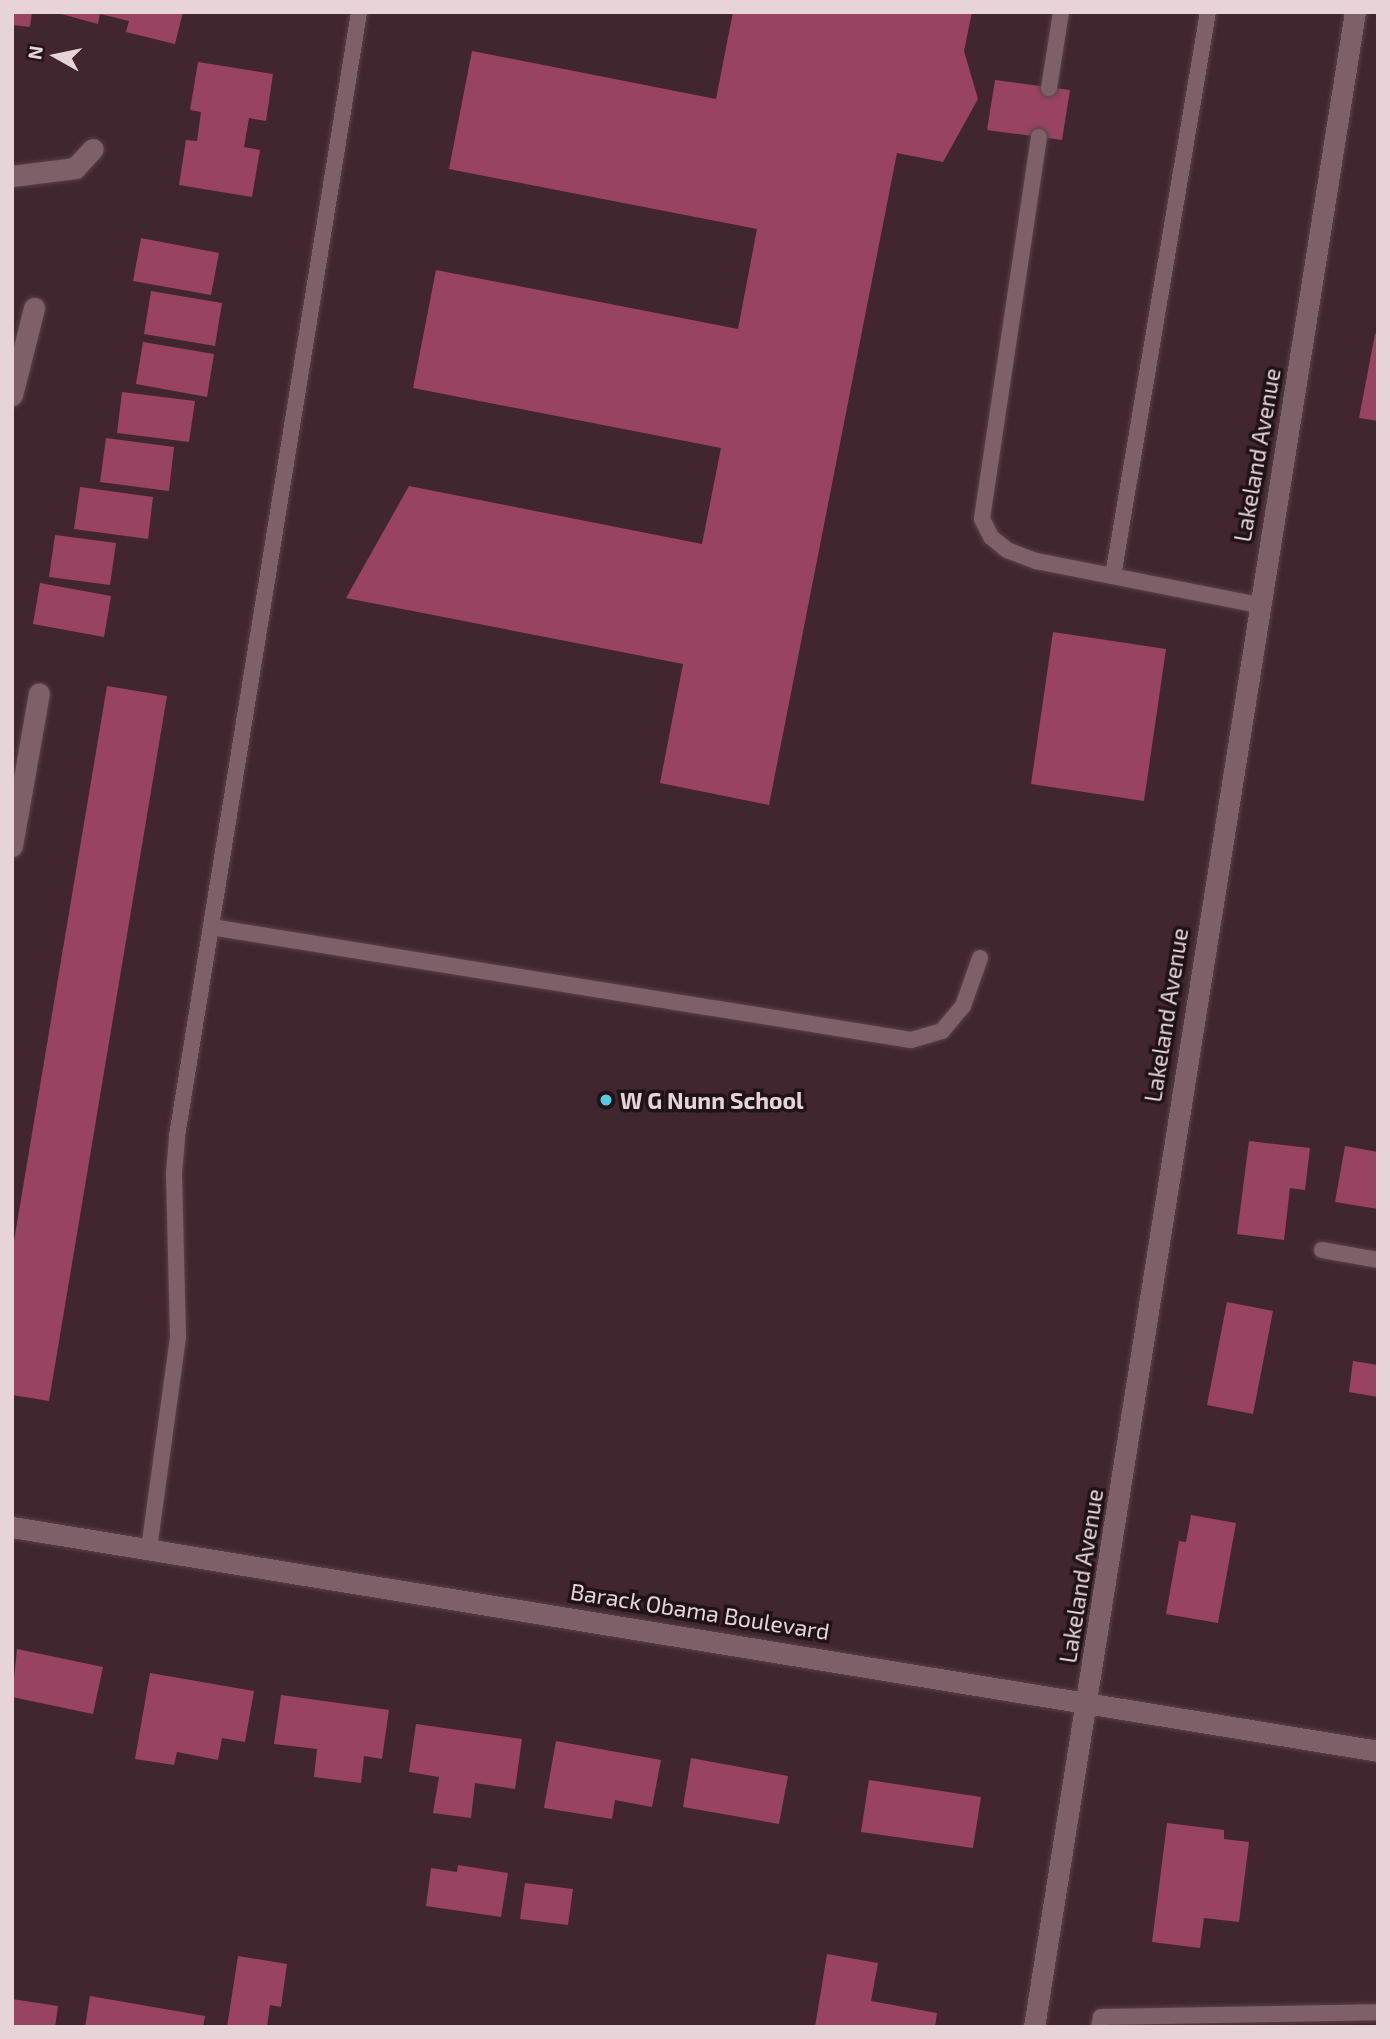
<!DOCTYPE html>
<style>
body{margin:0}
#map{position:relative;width:1390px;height:2039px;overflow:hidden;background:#41262f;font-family:"Exo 2",sans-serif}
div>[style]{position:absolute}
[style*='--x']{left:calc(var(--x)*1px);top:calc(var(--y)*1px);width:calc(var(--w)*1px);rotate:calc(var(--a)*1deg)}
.building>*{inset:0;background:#984362}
.roads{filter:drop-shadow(0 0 2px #584249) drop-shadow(0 0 2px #584249)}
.service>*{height:16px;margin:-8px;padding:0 8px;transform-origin:8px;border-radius:8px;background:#7e6069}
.minor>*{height:21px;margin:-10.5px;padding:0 10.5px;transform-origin:10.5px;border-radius:10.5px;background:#7e6069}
.secondary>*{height:21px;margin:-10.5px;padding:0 10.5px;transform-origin:10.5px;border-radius:10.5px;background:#7e6069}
.dots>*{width:19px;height:19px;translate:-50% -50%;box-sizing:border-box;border:4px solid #1f1317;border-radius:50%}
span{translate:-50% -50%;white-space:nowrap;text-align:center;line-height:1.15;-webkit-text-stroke:7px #1f1317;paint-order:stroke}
.street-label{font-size:23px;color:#e6d4d9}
.poi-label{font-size:23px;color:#e6d4d9;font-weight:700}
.left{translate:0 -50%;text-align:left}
.frame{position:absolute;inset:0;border:14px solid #e6d4d9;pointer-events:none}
.north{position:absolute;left:21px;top:21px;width:70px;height:70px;-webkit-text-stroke:5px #1f1317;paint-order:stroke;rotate:279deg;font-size:19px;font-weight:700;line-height:28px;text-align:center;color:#e6d4d9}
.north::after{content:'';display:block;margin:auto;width:24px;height:32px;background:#e6d4d9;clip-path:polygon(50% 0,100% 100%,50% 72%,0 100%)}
</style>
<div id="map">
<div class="building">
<i style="clip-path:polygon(12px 12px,32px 12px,30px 27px,12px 25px)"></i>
<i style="clip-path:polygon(54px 12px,183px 12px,175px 44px,126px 32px,129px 21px,100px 14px,98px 24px)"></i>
<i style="clip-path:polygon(733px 12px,972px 12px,964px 51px,978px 99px,943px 162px,897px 153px,769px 805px,660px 783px,683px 664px,346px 598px,409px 486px,702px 544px,721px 448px,413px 388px,436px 270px,738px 329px,757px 229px,449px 169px,472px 51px,716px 99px)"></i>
<i style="clip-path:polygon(198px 62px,273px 74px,266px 121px,249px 118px,244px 147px,260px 150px,252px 197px,179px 185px,186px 140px,197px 141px,201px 112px,190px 110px)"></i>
<i style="clip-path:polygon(995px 80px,1070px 90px,1062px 140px,987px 130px)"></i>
<i style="clip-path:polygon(141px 238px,219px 253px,211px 295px,133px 281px)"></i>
<i style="clip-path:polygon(151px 291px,222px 303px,215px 346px,144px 334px)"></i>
<i style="clip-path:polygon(1375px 334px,1378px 334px,1378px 421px,1359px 418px)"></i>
<i style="clip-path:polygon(143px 342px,214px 354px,207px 397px,136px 384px)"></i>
<i style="clip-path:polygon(122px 392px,195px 401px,189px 442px,117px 433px)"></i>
<i style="clip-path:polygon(106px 438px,174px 447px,169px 491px,100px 482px)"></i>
<i style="clip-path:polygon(80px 487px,153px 497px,148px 539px,74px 529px)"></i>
<i style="clip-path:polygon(55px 535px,116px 543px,110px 585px,49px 577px)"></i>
<i style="clip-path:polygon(40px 583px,111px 596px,104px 637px,33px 624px)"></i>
<i style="clip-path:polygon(1053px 632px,1166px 649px,1144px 801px,1031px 784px)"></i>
<i style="clip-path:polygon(107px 686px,167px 696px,49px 1401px,12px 1395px,12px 1253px)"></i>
<i style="clip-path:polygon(1249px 1141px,1310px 1148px,1305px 1190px,1290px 1188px,1284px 1240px,1237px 1234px)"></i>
<i style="clip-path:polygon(1345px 1146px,1378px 1152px,1378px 1209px,1335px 1202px)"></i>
<i style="clip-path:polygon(1227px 1302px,1273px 1311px,1253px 1414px,1207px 1405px)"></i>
<i style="clip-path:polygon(1353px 1361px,1378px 1365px,1378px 1397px,1349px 1392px)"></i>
<i style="clip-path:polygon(1191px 1515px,1236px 1523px,1218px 1623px,1166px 1614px,1179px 1541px,1186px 1542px)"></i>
<i style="clip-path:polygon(17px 1649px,103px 1667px,93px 1714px,12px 1697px)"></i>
<i style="clip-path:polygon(150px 1673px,254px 1691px,245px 1742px,222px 1738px,218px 1760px,177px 1752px,174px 1765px,135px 1759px)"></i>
<i style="clip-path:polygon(281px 1695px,389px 1710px,382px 1759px,364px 1756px,361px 1783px,314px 1777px,317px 1749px,274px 1744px)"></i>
<i style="clip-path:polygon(416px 1724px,522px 1739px,515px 1789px,475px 1783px,471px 1818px,433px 1813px,439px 1777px,409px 1772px)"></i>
<i style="clip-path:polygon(556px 1741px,661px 1760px,652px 1807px,615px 1800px,612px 1819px,544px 1808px)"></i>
<i style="clip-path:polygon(691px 1758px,788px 1776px,779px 1824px,683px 1807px)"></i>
<i style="clip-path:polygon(869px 1780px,981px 1797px,973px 1848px,861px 1832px)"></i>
<i style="clip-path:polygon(1167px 1823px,1224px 1830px,1224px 1839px,1249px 1842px,1239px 1922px,1204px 1918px,1200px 1948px,1152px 1942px)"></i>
<i style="clip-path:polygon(458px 1865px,508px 1873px,501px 1917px,426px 1906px,431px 1868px,457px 1872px)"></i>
<i style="clip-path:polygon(525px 1883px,573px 1889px,568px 1925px,520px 1919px)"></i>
<i style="clip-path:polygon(827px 1954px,878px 1963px,871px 2001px,937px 2013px,935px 2027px,815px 2027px)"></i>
<i style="clip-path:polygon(238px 1956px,287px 1964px,281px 2007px,270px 2005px,267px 2027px,227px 2027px)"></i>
<i style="clip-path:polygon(90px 1996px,205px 2016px,203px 2027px,85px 2027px)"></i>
<i style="clip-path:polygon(12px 1999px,58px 2006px,55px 2027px,12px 2027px)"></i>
</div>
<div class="roads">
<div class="service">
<i style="--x:1049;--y:88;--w:77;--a:-81"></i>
<i style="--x:1039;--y:137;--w:386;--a:98.5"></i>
<i style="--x:982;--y:519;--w:20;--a:63"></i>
<i style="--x:991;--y:537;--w:21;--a:39"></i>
<i style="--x:1007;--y:550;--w:31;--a:21"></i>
<i style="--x:1036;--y:561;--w:226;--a:11.2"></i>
<i style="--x:1113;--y:576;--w:572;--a:-80.44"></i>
<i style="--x:211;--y:927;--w:709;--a:9.17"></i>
<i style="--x:911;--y:1040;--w:32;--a:-16"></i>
<i style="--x:942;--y:1031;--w:33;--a:-50"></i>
<i style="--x:963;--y:1006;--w:51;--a:-70.5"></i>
<i style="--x:1322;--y:1250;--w:57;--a:10.1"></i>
<i style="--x:149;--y:1549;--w:214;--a:-82.2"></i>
<i style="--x:178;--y:1337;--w:164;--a:-91.4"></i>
<i style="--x:174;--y:1173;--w:37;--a:-85"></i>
<i style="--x:177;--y:1136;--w:1139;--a:-80.8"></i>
<i style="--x:1099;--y:2027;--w:10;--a:-79"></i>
<i style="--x:1101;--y:2017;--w:277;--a:-1"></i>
</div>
<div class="minor">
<i style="--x:12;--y:176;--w:64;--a:-7.2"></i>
<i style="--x:75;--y:168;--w:26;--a:-47"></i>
<i style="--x:12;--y:395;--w:90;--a:-75.8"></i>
<i style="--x:12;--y:846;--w:155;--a:-80"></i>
<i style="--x:1034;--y:2027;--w:2040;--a:-80.95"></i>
</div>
<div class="secondary">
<i style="--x:12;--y:1527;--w:1384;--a:9.31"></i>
</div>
</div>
<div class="dots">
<i style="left:606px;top:1100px;background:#53cbdb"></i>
</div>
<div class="street-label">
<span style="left:1257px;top:455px;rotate:-80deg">Lakeland Avenue</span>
<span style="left:1166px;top:1015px;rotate:-81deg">Lakeland Avenue</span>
<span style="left:1081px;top:1576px;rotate:-81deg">Lakeland Avenue</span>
<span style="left:700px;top:1611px;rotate:9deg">Barack Obama Boulevard</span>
</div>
<div class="poi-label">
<span class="left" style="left:620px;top:1100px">W G Nunn School</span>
</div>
<div class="frame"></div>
<div class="north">N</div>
</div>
